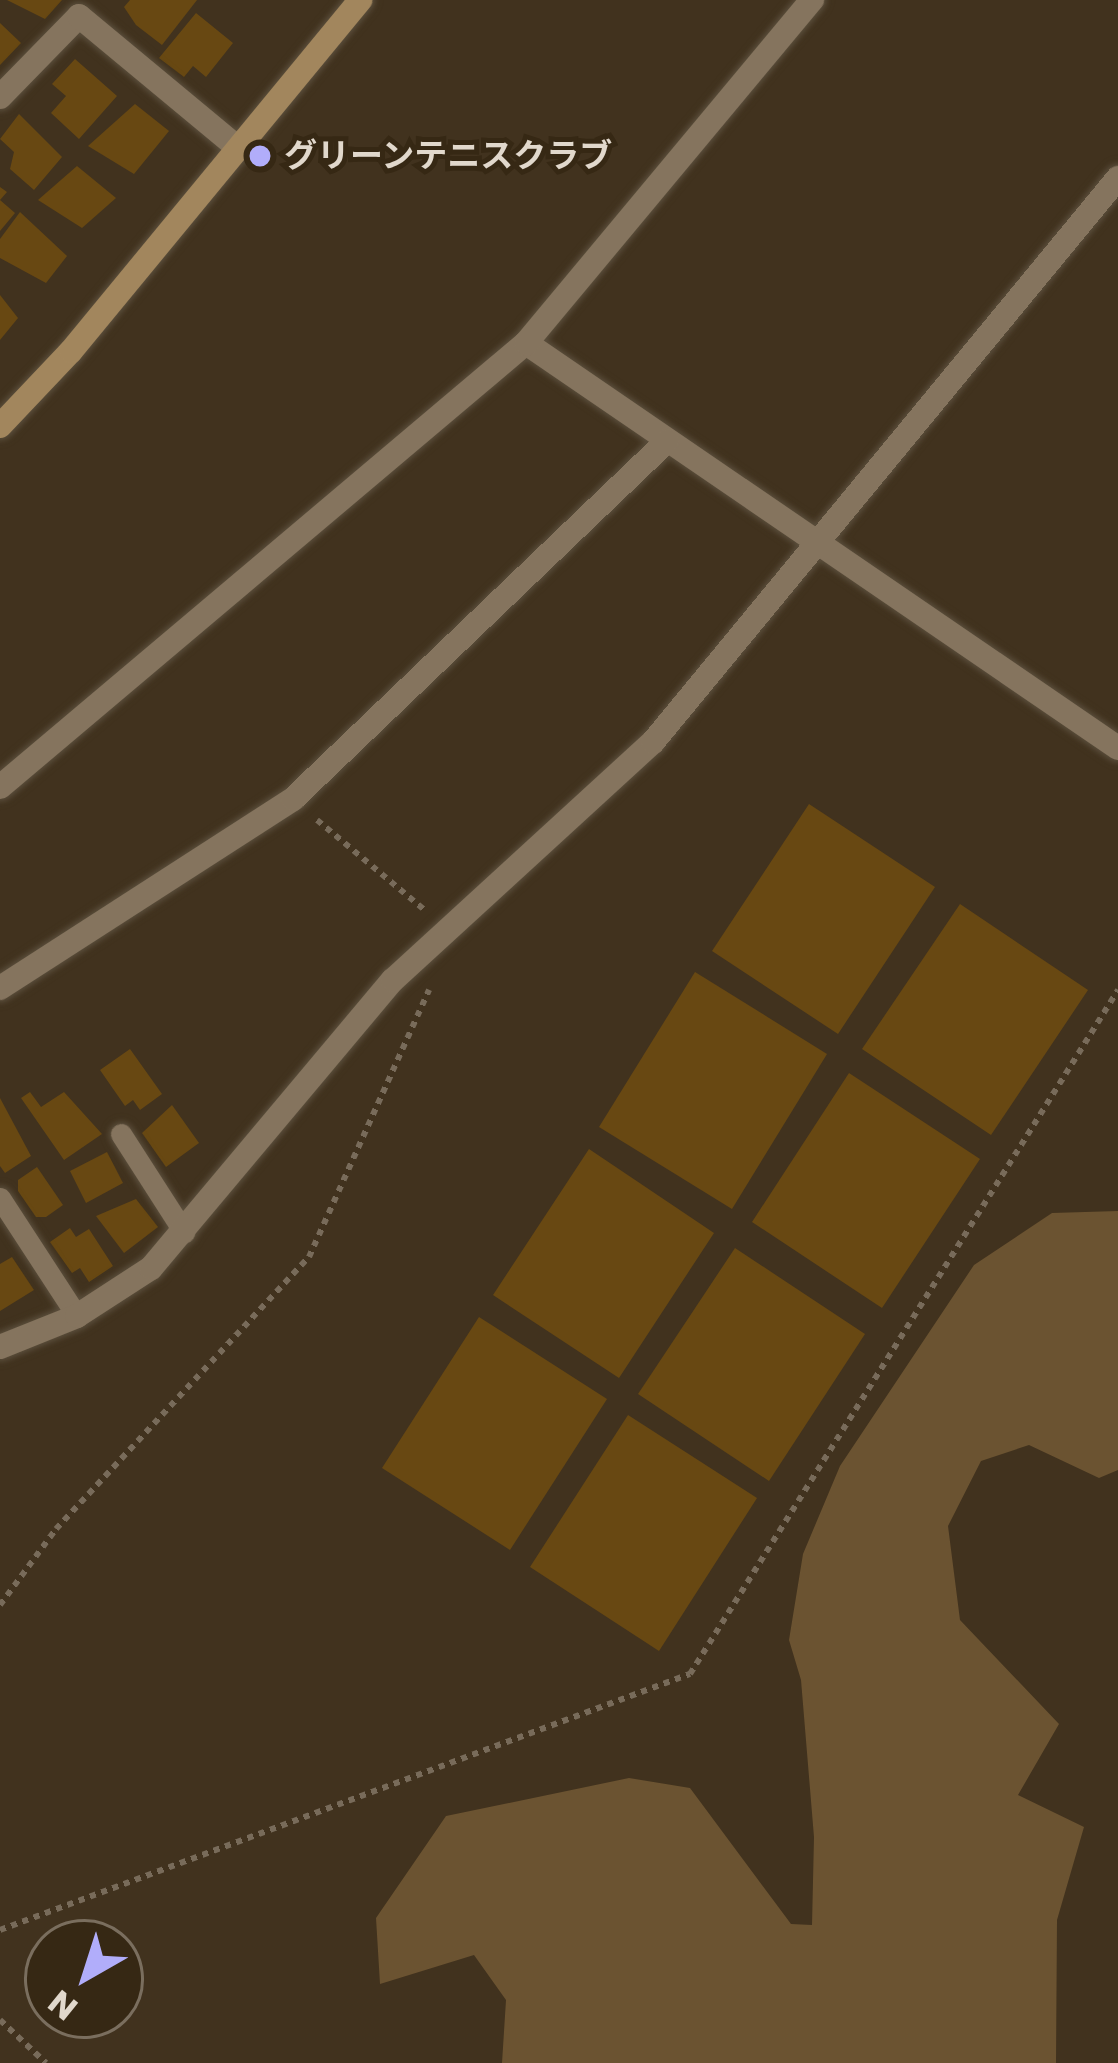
<!DOCTYPE html>
<meta charset="utf-8">
<style>
body{margin:0}
#map{position:relative;width:1118px;height:2063px;overflow:hidden;background:#41321e;font-family:Poppins,"Noto Sans JP",sans-serif}
div>[style]{position:absolute}
[style*='--x']{left:calc(var(--x)*1px);top:calc(var(--y)*1px);width:calc(var(--w)*1px);rotate:calc(var(--a)*1deg)}
.green>*{inset:0;background:#6b5331}
.building>*{inset:0;background:#684812}
.path>*{height:6px;margin-top:-3px;transform-origin:0;background:repeating-linear-gradient(90deg,#786b5a 0 6px,transparent 0 12px)}
.roads{filter:drop-shadow(0 0 3px #5b4f3d) drop-shadow(0 0 3px #5b4f3d)}
.lane>*{height:21px;margin:-10.5px;padding:0 10.5px;transform-origin:10.5px;border-radius:10.5px;background:#85745e}
.street>*{height:24px;margin:-12px;padding:0 12px;transform-origin:12px;border-radius:12px;background:#85745e}
.secondary>*{height:24px;margin:-12px;padding:0 12px;transform-origin:12px;border-radius:12px;background:#a2865d}
.dots>*{width:33px;height:33px;translate:-50% -50%;box-sizing:border-box;border:6px solid #362814;border-radius:50%}
span{translate:-50% -50%;white-space:nowrap;text-align:center;line-height:1.15;-webkit-text-stroke:10px #362814;paint-order:stroke}
.poi-label{font-size:33px;color:#e1d8cc;font-weight:700}
.left{translate:0 -50%;text-align:left}
.north{position:absolute;left:24px;top:1919px;width:120px;height:120px;box-sizing:border-box;background:#362814;border:3px solid #7a6e5e;border-radius:50%;rotate:219deg;font-size:33px;font-weight:700;line-height:48px;text-align:center;color:#e1d8cc}
.north::after{content:'';display:block;margin:auto;width:42px;height:54px;background:#b1adfa;clip-path:polygon(50% 0,100% 100%,50% 72%,0 100%)}
</style>
<div id="map">
<div class="green">
<i style="clip-path:polygon(1118px 1211px,1118px 1470px,1099px 1478px,1029px 1445px,981px 1461px,948px 1526px,960px 1620px,1059px 1724px,1018px 1795px,1084px 1827px,1057px 1920px,1056px 2063px,502px 2063px,506px 2000px,474px 1955px,380px 1984px,376px 1918px,446px 1816px,629px 1778px,690px 1788px,791px 1924px,812px 1925px,814px 1837px,801px 1680px,789px 1640px,803px 1554px,840px 1466px,974px 1265px,1052px 1213px)"></i>
</div>
<div class="building">
<i style="clip-path:polygon(7px 0,62px 0,45px 19px)"></i>
<i style="clip-path:polygon(130px 0,197px 0,162px 45px,136px 25px,124px 7px)"></i>
<i style="clip-path:polygon(196px 13px,233px 43px,206px 77px,193px 66px,184px 77px,159px 58px)"></i>
<i style="clip-path:polygon(0 23px,21px 43px,0 65px)"></i>
<i style="clip-path:polygon(75px 59px,117px 96px,79px 139px,51px 113px,66px 96px,52px 84px)"></i>
<i style="clip-path:polygon(135px 104px,169px 131px,134px 174px,88px 146px)"></i>
<i style="clip-path:polygon(19px 114px,62px 157px,34px 190px,10px 169px,14px 152px,0 139px)"></i>
<i style="clip-path:polygon(77px 166px,116px 198px,82px 228px,38px 200px)"></i>
<i style="clip-path:polygon(0 187px,7px 192px,0 200px,15px 213px,0 231px)"></i>
<i style="clip-path:polygon(20px 212px,67px 256px,46px 283px,0 258px,0 239px)"></i>
<i style="clip-path:polygon(0 295px,18px 318px,0 340px)"></i>
<i style="clip-path:polygon(809px 804px,935px 887px,838px 1034px,712px 951px)"></i>
<i style="clip-path:polygon(960px 904px,1088px 990px,991px 1135px,862px 1049px)"></i>
<i style="clip-path:polygon(695px 972px,827px 1054px,732px 1209px,599px 1127px)"></i>
<i style="clip-path:polygon(130px 1049px,162px 1094px,140px 1110px,133px 1100px,125px 1106px,100px 1070px)"></i>
<i style="clip-path:polygon(849px 1073px,980px 1159px,882px 1308px,752px 1222px)"></i>
<i style="clip-path:polygon(30px 1092px,41px 1107px,64px 1092px,102px 1134px,64px 1160px,21px 1098px)"></i>
<i style="clip-path:polygon(0 1098px,31px 1156px,5px 1173px,0 1166px)"></i>
<i style="clip-path:polygon(172px 1105px,199px 1143px,166px 1167px,142px 1133px)"></i>
<i style="clip-path:polygon(589px 1149px,714px 1233px,619px 1378px,493px 1295px)"></i>
<i style="clip-path:polygon(107px 1152px,123px 1183px,86px 1203px,70px 1171px)"></i>
<i style="clip-path:polygon(37px 1167px,63px 1205px,46px 1217px,36px 1217px,18px 1191px,18px 1180px)"></i>
<i style="clip-path:polygon(136px 1199px,158px 1227px,124px 1253px,96px 1216px)"></i>
<i style="clip-path:polygon(70px 1228px,76px 1237px,89px 1229px,113px 1266px,89px 1282px,80px 1268px,72px 1273px,50px 1242px)"></i>
<i style="clip-path:polygon(735px 1248px,865px 1334px,769px 1481px,638px 1394px)"></i>
<i style="clip-path:polygon(12px 1257px,34px 1290px,0 1311px,0 1264px)"></i>
<i style="clip-path:polygon(479px 1317px,607px 1399px,510px 1550px,382px 1468px)"></i>
<i style="clip-path:polygon(628px 1415px,757px 1498px,659px 1651px,530px 1567px)"></i>
</div>
<div class="path">
<i style="--x:317;--y:820;--w:143;--a:39.9"></i>
<i style="--x:0;--y:1605;--w:94;--a:-53.6"></i>
<i style="--x:56;--y:1529;--w:371;--a:-47.1"></i>
<i style="--x:309;--y:1257;--w:293;--a:-65.8"></i>
<i style="--x:0;--y:1930;--w:736;--a:-20.36"></i>
<i style="--x:690;--y:1674;--w:807;--a:-57.96"></i>
<i style="--x:0;--y:2020;--w:63;--a:43.1"></i>
</div>
<div class="roads">
<div class="lane">
<i style="--x:121;--y:1134;--w:117;--a:57.3"></i>
<i style="--x:0;--y:1198;--w:141;--a:56.9"></i>
</div>
<div class="street">
<i style="--x:0;--y:97;--w:113;--a:-45.7"></i>
<i style="--x:79;--y:16;--w:207;--a:39.7"></i>
<i style="--x:526;--y:343;--w:717;--a:34.38"></i>
<i style="--x:0;--y:787;--w:688;--a:-40.17"></i>
<i style="--x:526;--y:343;--w:447;--a:-50.2"></i>
<i style="--x:0;--y:988;--w:349;--a:-32.8"></i>
<i style="--x:293;--y:799;--w:518;--a:-43.75"></i>
<i style="--x:0;--y:1347;--w:83;--a:-21.9"></i>
<i style="--x:77;--y:1316;--w:88;--a:-33"></i>
<i style="--x:151;--y:1268;--w:376;--a:-50"></i>
<i style="--x:393;--y:980;--w:352;--a:-42.5"></i>
<i style="--x:653;--y:742;--w:731;--a:-50.5"></i>
</div>
<div class="secondary">
<i style="--x:0;--y:426;--w:103;--a:-46.6"></i>
<i style="--x:71;--y:351;--w:455;--a:-50.5"></i>
</div>
</div>
<div class="dots">
<i style="left:260px;top:156px;background:#b1adfa"></i>
</div>
<div class="poi-label">
<span class="left" style="left:284px;top:156px">グリーンテニスクラブ</span>
</div>
<div class="north">N</div>
</div>
